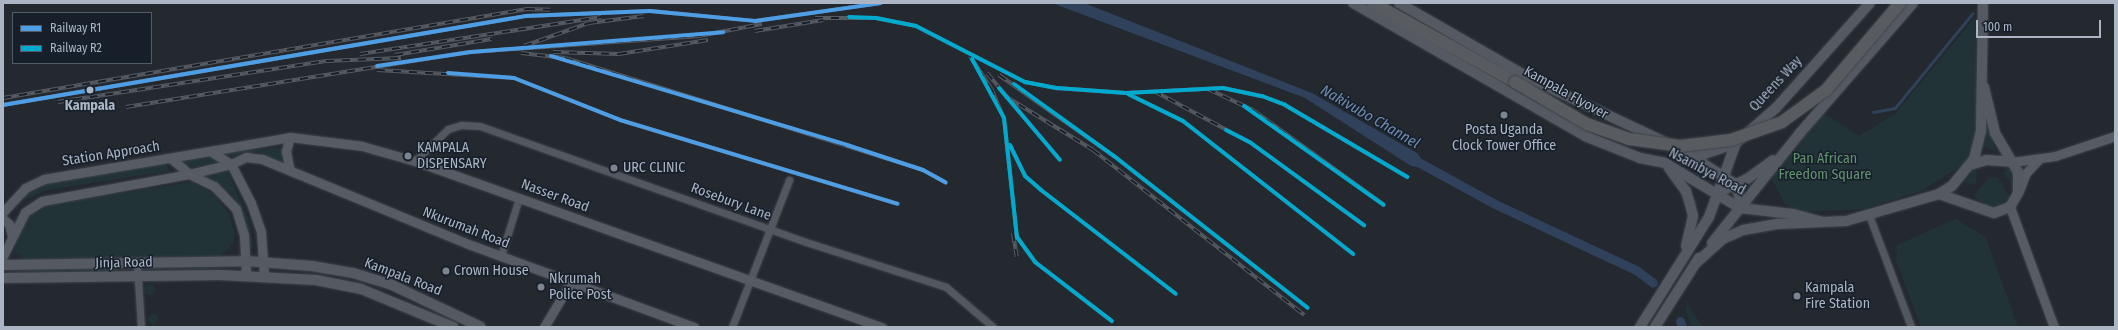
<!DOCTYPE html>
<style>
body{margin:0}
#map{position:relative;width:2118px;height:330px;overflow:hidden;background:#242930;font-family:"Fira Sans Condensed",sans-serif}
div>[style]{position:absolute}
[style*='--x']{left:calc(var(--x)*1px);top:calc(var(--y)*1px);width:calc(var(--w)*1px);rotate:calc(var(--a)*1deg)}
.green>*{inset:0;background:#213336}
.round{border-radius:50%}
.water>*{inset:0;background:#2f415b}
.stream>*{height:2.5px;margin:-1.25px;padding:0 1.25px;transform-origin:1.25px;border-radius:1.25px;background:#2f415b}
.canal>*{height:9px;margin:-4.5px;padding:0 4.5px;transform-origin:4.5px;border-radius:4.5px;background:#2f415b}
.roads{filter:drop-shadow(0 0 1px #40444a) drop-shadow(0 0 1px #40444a)}
.street>*{height:7px;margin:-3.5px;padding:0 3.5px;transform-origin:3.5px;border-radius:3.5px;background:#525760}
.secondary>*{height:9px;margin:-4.5px;padding:0 4.5px;transform-origin:4.5px;border-radius:4.5px;background:#575c64}
.primary>*{height:10px;margin:-5px;padding:0 5px;transform-origin:5px;border-radius:5px;background:#555a62}
.highway>*{height:12px;margin:-6px;padding:0 6px;transform-origin:6px;border-radius:6px;background:#585b5f}
.rail>*{height:4px;margin-top:-2px;transform-origin:0;background:repeating-linear-gradient(90deg,#171f2b 0 8px,#575b62 0 16px);box-sizing:border-box;border-block:1px solid #575b62}
.bridges{filter:drop-shadow(0 0 1px #40454d) drop-shadow(0 0 1px #40454d)}
.highway-bridge>*{height:12px;margin:-6px;padding:0 6px;transform-origin:6px;border-radius:6px;background:#585b5f}
.rail-1>*{height:4px;margin:-2px;padding:0 2px;transform-origin:2px;border-radius:2px;background:#4d9ee5}
.rail-2>*{height:4px;margin:-2px;padding:0 2px;transform-origin:2px;border-radius:2px;background:#00a9ce}
.dots>*{width:11px;height:11px;translate:-50% -50%;box-sizing:border-box;border:2px solid #171f2b;border-radius:50%}
span{translate:-50% -50%;white-space:nowrap;text-align:center;line-height:1.15;-webkit-text-stroke:3px #171f2b;paint-order:stroke}
.street-label{font-size:14px;color:#abb5c4}
.stop-label{font-size:14px;color:#abb5c4;font-weight:700}
.poi-label{font-size:14px;color:#abb5c4}
.left{translate:0 -50%;text-align:left}
.park-label{font-size:14px;color:#62956d}
.water-label{font-size:15px;color:#718caf;font-style:italic}
.frame{position:absolute;inset:0;border:4px solid #abb5c4;pointer-events:none}
.legend{position:absolute;left:12px;top:12px;width:140px;height:52px;box-sizing:border-box;background:#171f2b;border:1px solid #525b68;margin:0;padding:5px 7px;list-style:none;font-size:12px;color:#abb5c4}
.legend li{display:flex;align-items:center;gap:8px;height:20px}
.legend b{width:20px;border:1px solid #525b68}
.scale{position:absolute;left:1976px;top:20px;width:125px;height:18px;box-sizing:border-box;border:2px solid #abb5c4;border-top:0;padding-left:5px;font-size:12px;line-height:14px;white-space:nowrap;color:#abb5c4;-webkit-text-stroke:3px #171f2b;paint-order:stroke}
</style>
<div id="map">
<div class="green">
<i style="clip-path:polygon(1975px 17px,1977px 109px,1975px 139px,1964px 164px,1921px 191px,1863px 209px,1802px 212px,1786px 205px,1772px 180px,1776px 159px,1814px 107px,1859px 136px,1895px 114px)"></i>
<i style="clip-path:polygon(1987px 112px,1995px 150px,1994px 151px,1985px 146px)"></i>
<i style="clip-path:polygon(294px 146px,284px 165px,257px 152px,230px 157px,222px 153px)"></i>
<i style="clip-path:polygon(210px 155px,222px 161px,193px 167px,183px 165px,182px 160px)"></i>
<i style="clip-path:polygon(165px 163px,169px 171px,47px 190px,24px 200px,27px 192px,52px 181px)"></i>
<i style="clip-path:polygon(2007px 165px,2012px 170px,2013px 186px,2004px 174px)"></i>
<i style="clip-path:polygon(226px 168px,248px 218px,253px 246px,250px 251px,241px 212px,232px 197px,216px 181px,199px 173px)"></i>
<i style="clip-path:polygon(1976px 168px,1976px 184px,1964px 183px,1974px 169px)"></i>
<i style="clip-path:polygon(1989px 177px,1998px 178px,2010px 197px,1999px 205px,1985px 205px,1974px 196px)"></i>
<i style="clip-path:polygon(191px 182px,214px 194px,229px 214px,235px 234px,233px 243px,221px 256px,25px 259px,14px 251px,21px 222px,36px 207px)"></i>
<i style="clip-path:polygon(1956px 219px,1986px 238px,2018px 327px,1921px 327px,1896px 261px,1897px 245px)"></i>
<i style="clip-path:polygon(218px 265px,218px 269px,168px 270px,168px 267px)"></i>
<i style="clip-path:polygon(164px 267px,165px 272px,141px 272px,140px 268px)"></i>
<i style="clip-path:polygon(66px 269px,66px 274px,28px 274px,28px 270px)"></i>
<i style="clip-path:polygon(69px 269px,119px 269px,119px 273px,70px 274px)"></i>
<i class="round" style="left:143.5px;top:283.5px;width:11px;height:11px"></i>
<i style="clip-path:polygon(1687px 304px,1703px 327px,1692px 327px,1686px 312px)"></i>
<i class="round" style="left:148px;top:314px;width:10px;height:10px"></i>
</div>
<div class="water">
<i style="clip-path:polygon(1052px 3px,1084px 3px,1312px 93px,1417px 153px,1429px 169px,1411px 166px,1305px 98px)"></i>
</div>
<div class="stream">
<i style="--x:1873;--y:112;--w:22;--a:-10"></i>
<i style="--x:1895;--y:108;--w:122;--a:-50.7"></i>
</div>
<div class="canal">
<i style="--x:1420;--y:163;--w:85;--a:28.7"></i>
<i style="--x:1495;--y:204;--w:156;--a:25.1"></i>
<i style="--x:1636;--y:270;--w:21;--a:37"></i>
<i style="--x:1680;--y:321;--w:6;--a:72"></i>
</div>
<div class="roads">
<div class="street">
<i style="--x:415;--y:161;--w:46;--a:-44.1"></i>
<i style="--x:448;--y:129;--w:14;--a:-17"></i>
<i style="--x:461;--y:125;--w:19;--a:3"></i>
<i style="--x:480;--y:126;--w:346;--a:19.6"></i>
<i style="--x:806;--y:242;--w:147;--a:17.8"></i>
<i style="--x:946;--y:287;--w:62;--a:40.4"></i>
<i style="--x:1869;--y:215;--w:120;--a:69.4"></i>
<i style="--x:501;--y:256;--w:61;--a:-72.8"></i>
<i style="--x:137;--y:264;--w:63;--a:86.4"></i>
<i style="--x:732;--y:327;--w:158;--a:-68.8"></i>
</div>
<div class="secondary">
<i style="--x:290;--y:137;--w:15;--a:106"></i>
<i style="--x:286;--y:151;--w:20;--a:79"></i>
<i style="--x:210;--y:151;--w:81;--a:-9.9"></i>
<i style="--x:290;--y:137;--w:73;--a:7.1"></i>
<i style="--x:362;--y:146;--w:55;--a:15.8"></i>
<i style="--x:415;--y:161;--w:496;--a:19.6"></i>
<i style="--x:172;--y:159;--w:23;--a:41"></i>
<i style="--x:189;--y:174;--w:43;--a:-13.4"></i>
<i style="--x:231;--y:164;--w:17;--a:-25"></i>
<i style="--x:246;--y:157;--w:16;--a:7"></i>
<i style="--x:262;--y:159;--w:226;--a:22.4"></i>
<i style="--x:471;--y:245;--w:238;--a:20.2"></i>
<i style="--x:2012;--y:162;--w:43;--a:-7.9"></i>
<i style="--x:2055;--y:156;--w:63;--a:-18.4"></i>
<i style="--x:2019;--y:191;--w:19;--a:-69"></i>
<i style="--x:2026;--y:173;--w:19;--a:-47"></i>
<i style="--x:2010;--y:207;--w:128;--a:69.9"></i>
<i style="--x:3;--y:212;--w:33;--a:-47"></i>
<i style="--x:25;--y:188;--w:21;--a:-25"></i>
<i style="--x:44;--y:179;--w:168;--a:-9.6"></i>
<i style="--x:210;--y:151;--w:25;--a:32"></i>
<i style="--x:231;--y:164;--w:44;--a:62.9"></i>
<i style="--x:251;--y:203;--w:31;--a:71"></i>
<i style="--x:261;--y:232;--w:44;--a:86.1"></i>
<i style="--x:3;--y:219;--w:8;--a:40"></i>
<i style="--x:9;--y:224;--w:12;--a:76"></i>
<i style="--x:3;--y:256;--w:49;--a:-63.4"></i>
<i style="--x:25;--y:212;--w:20;--a:-33"></i>
<i style="--x:42;--y:201;--w:149;--a:-10.4"></i>
<i style="--x:189;--y:174;--w:28;--a:26"></i>
<i style="--x:214;--y:186;--w:32;--a:46"></i>
<i style="--x:236;--y:209;--w:27;--a:73"></i>
<i style="--x:244;--y:235;--w:40;--a:87.1"></i>
<i style="--x:544;--y:327;--w:52;--a:-59"></i>
</div>
<div class="primary">
<i style="--x:1353;--y:3;--w:267;--a:29.8"></i>
<i style="--x:1585;--y:136;--w:59;--a:21.8"></i>
<i style="--x:1640;--y:158;--w:25;--a:11"></i>
<i style="--x:1665;--y:163;--w:87;--a:31"></i>
<i style="--x:1740;--y:208;--w:53;--a:6.5"></i>
<i style="--x:1793;--y:214;--w:31;--a:15"></i>
<i style="--x:1399;--y:3;--w:152;--a:29.9"></i>
<i style="--x:1531;--y:79;--w:155;--a:25.2"></i>
<i style="--x:1671;--y:145;--w:34;--a:15"></i>
<i style="--x:1704;--y:154;--w:34;--a:-19"></i>
<i style="--x:1688;--y:154;--w:52;--a:32.5"></i>
<i style="--x:1732;--y:182;--w:14;--a:60"></i>
<i style="--x:1739;--y:194;--w:14;--a:86"></i>
<i style="--x:1970;--y:165;--w:17;--a:-17"></i>
<i style="--x:1986;--y:160;--w:26;--a:4"></i>
<i style="--x:1669;--y:168;--w:29;--a:54"></i>
<i style="--x:1686;--y:191;--w:14;--a:73"></i>
<i style="--x:1690;--y:204;--w:12;--a:76"></i>
<i style="--x:1693;--y:216;--w:31;--a:103"></i>
<i style="--x:1717;--y:193;--w:33;--a:-25"></i>
<i style="--x:1747;--y:179;--w:32;--a:-36"></i>
<i style="--x:1939;--y:194;--w:58;--a:19.1"></i>
<i style="--x:1994;--y:213;--w:17;--a:-21"></i>
<i style="--x:2010;--y:207;--w:16;--a:-60"></i>
<i style="--x:2018;--y:193;--w:21;--a:-90"></i>
<i style="--x:2018;--y:172;--w:45;--a:-120.5"></i>
<i style="--x:1995;--y:133;--w:47;--a:-103.4"></i>
<i style="--x:1712;--y:243;--w:141;--a:-51.3"></i>
<i style="--x:1800;--y:133;--w:172;--a:-49"></i>
<i style="--x:1696;--y:263;--w:36;--a:-42"></i>
<i style="--x:1723;--y:239;--w:22;--a:-24"></i>
<i style="--x:1743;--y:230;--w:36;--a:-10"></i>
<i style="--x:1778;--y:224;--w:68;--a:-2.5"></i>
<i style="--x:1846;--y:221;--w:97;--a:-16.2"></i>
<i style="--x:1939;--y:194;--w:15;--a:-32"></i>
<i style="--x:1952;--y:186;--w:35;--a:-51"></i>
<i style="--x:1974;--y:159;--w:29;--a:-76"></i>
<i style="--x:1981;--y:131;--w:128;--a:-89.1"></i>
<i style="--x:3;--y:265;--w:242;--a:-0.9"></i>
<i style="--x:245;--y:261;--w:67;--a:4.3"></i>
<i style="--x:312;--y:266;--w:42;--a:9.7"></i>
<i style="--x:353;--y:273;--w:41;--a:17.1"></i>
<i style="--x:392;--y:285;--w:98;--a:25.3"></i>
<i style="--x:3;--y:278;--w:217;--a:-0.8"></i>
<i style="--x:220;--y:275;--w:96;--a:3"></i>
<i style="--x:316;--y:280;--w:46;--a:11.3"></i>
<i style="--x:361;--y:289;--w:100;--a:22.4"></i>
<i style="--x:1640;--y:327;--w:130;--a:-57.9"></i>
<i style="--x:1709;--y:217;--w:79;--a:-70"></i>
<i style="--x:1736;--y:143;--w:53;--a:-41.2"></i>
<i style="--x:1776;--y:108;--w:141;--a:-48.2"></i>
<i style="--x:1655;--y:327;--w:82;--a:-57.5"></i>
</div>
<div class="highway">
<i style="--x:1373;--y:3;--w:162;--a:29.1"></i>
</div>
</div>
<div class="rail">
<i style="--x:815;--y:18;--w:61;--a:0"></i>
<i style="--x:876;--y:18;--w:41;--a:11.3"></i>
<i style="--x:916;--y:26;--w:123;--a:27.2"></i>
<i style="--x:1025;--y:82;--w:33;--a:11"></i>
<i style="--x:1057;--y:88;--w:69;--a:4.1"></i>
<i style="--x:1126;--y:93;--w:97;--a:-3"></i>
<i style="--x:1223;--y:88;--w:40;--a:12"></i>
<i style="--x:1262;--y:96;--w:25;--a:21"></i>
<i style="--x:1285;--y:105;--w:142;--a:30.5"></i>
<i style="--x:755;--y:31;--w:69;--a:-9.2"></i>
<i style="--x:524;--y:46;--w:69;--a:-19.5"></i>
<i style="--x:589;--y:23;--w:55;--a:-7.3"></i>
<i style="--x:553;--y:52;--w:66;--a:1.7"></i>
<i style="--x:619;--y:54;--w:90;--a:-8.9"></i>
<i style="--x:521;--y:53;--w:44;--a:6.5"></i>
<i style="--x:565;--y:58;--w:111;--a:17.3"></i>
<i style="--x:671;--y:91;--w:264;--a:17.4"></i>
<i style="--x:923;--y:170;--w:26;--a:29"></i>
<i style="--x:360;--y:54;--w:244;--a:-8.7"></i>
<i style="--x:395;--y:55;--w:98;--a:-9.4"></i>
<i style="--x:970;--y:56;--w:38;--a:57"></i>
<i style="--x:991;--y:88;--w:33;--a:67"></i>
<i style="--x:1004;--y:118;--w:120;--a:83.8"></i>
<i style="--x:1017;--y:237;--w:31;--a:54"></i>
<i style="--x:1035;--y:262;--w:97;--a:37.5"></i>
<i style="--x:377;--y:70;--w:137;--a:3.3"></i>
<i style="--x:514;--y:78;--w:114;--a:21.6"></i>
<i style="--x:620;--y:120;--w:290;--a:16.8"></i>
<i style="--x:987;--y:73;--w:114;--a:50"></i>
<i style="--x:999;--y:75;--w:141;--a:35.2"></i>
<i style="--x:1114;--y:156;--w:246;--a:38.1"></i>
<i style="--x:1208;--y:89;--w:50;--a:25"></i>
<i style="--x:1253;--y:110;--w:162;--a:35.9"></i>
<i style="--x:1154;--y:91;--w:110;--a:28.2"></i>
<i style="--x:1251;--y:143;--w:140;--a:36"></i>
<i style="--x:1128;--y:94;--w:61;--a:26.1"></i>
<i style="--x:1183;--y:121;--w:216;--a:38"></i>
<i style="--x:1005;--y:96;--w:103;--a:31.5"></i>
<i style="--x:1093;--y:150;--w:268;--a:38"></i>
<i style="--x:3;--y:98;--w:532;--a:-9.64"></i>
<i style="--x:527;--y:9;--w:23;--a:2"></i>
<i style="--x:58;--y:102;--w:271;--a:-8.7"></i>
<i style="--x:326;--y:61;--w:75;--a:-2.3"></i>
<i style="--x:3;--y:105;--w:531;--a:-9.66"></i>
<i style="--x:526;--y:16;--w:124;--a:-2.3"></i>
<i style="--x:650;--y:11;--w:105;--a:5.4"></i>
<i style="--x:755;--y:21;--w:127;--a:-8.1"></i>
<i style="--x:126;--y:107;--w:349;--a:-9.1"></i>
<i style="--x:471;--y:52;--w:229;--a:-4"></i>
<i style="--x:699;--y:36;--w:64;--a:-10.8"></i>
<i style="--x:1009;--y:144;--w:36;--a:63"></i>
<i style="--x:1025;--y:176;--w:21;--a:41"></i>
<i style="--x:1041;--y:190;--w:170;--a:37.6"></i>
<i style="--x:1013;--y:233;--w:24;--a:81"></i>
</div>
<div class="bridges">
<div class="highway-bridge">
<i style="--x:1515;--y:82;--w:83;--a:30.3"></i>
<i style="--x:1587;--y:124;--w:45;--a:19.7"></i>
<i style="--x:1629;--y:139;--w:51;--a:7.8"></i>
<i style="--x:1680;--y:146;--w:51;--a:-6.7"></i>
<i style="--x:1731;--y:140;--w:54;--a:-19.4"></i>
<i style="--x:1782;--y:122;--w:54;--a:-36"></i>
<i style="--x:1826;--y:90;--w:114;--a:-49.6"></i>
</div>
</div>
<div class="rail-1">
<i style="--x:551;--y:56;--w:309;--a:16.7"></i>
<i style="--x:847;--y:145;--w:80;--a:18.2"></i>
<i style="--x:923;--y:170;--w:26;--a:29"></i>
<i style="--x:377;--y:66;--w:95;--a:-8.5"></i>
<i style="--x:471;--y:52;--w:253;--a:-4.5"></i>
<i style="--x:448;--y:73;--w:66;--a:4.3"></i>
<i style="--x:514;--y:78;--w:114;--a:21.6"></i>
<i style="--x:620;--y:120;--w:290;--a:16.8"></i>
<i style="--x:3;--y:105;--w:531;--a:-9.66"></i>
<i style="--x:526;--y:16;--w:124;--a:-2.3"></i>
<i style="--x:650;--y:11;--w:105;--a:5.4"></i>
<i style="--x:755;--y:21;--w:127;--a:-8.1"></i>
</div>
<div class="rail-2">
<i style="--x:849;--y:17;--w:27;--a:2"></i>
<i style="--x:876;--y:18;--w:41;--a:11.3"></i>
<i style="--x:916;--y:26;--w:123;--a:27.2"></i>
<i style="--x:1025;--y:82;--w:33;--a:11"></i>
<i style="--x:1057;--y:88;--w:69;--a:4.1"></i>
<i style="--x:1126;--y:93;--w:97;--a:-3"></i>
<i style="--x:1223;--y:88;--w:40;--a:12"></i>
<i style="--x:1262;--y:96;--w:25;--a:21"></i>
<i style="--x:1285;--y:105;--w:142;--a:30.5"></i>
<i style="--x:972;--y:59;--w:67;--a:61.5"></i>
<i style="--x:1004;--y:118;--w:120;--a:83.8"></i>
<i style="--x:1017;--y:237;--w:31;--a:54"></i>
<i style="--x:1035;--y:262;--w:97;--a:37.5"></i>
<i style="--x:1014;--y:84;--w:123;--a:35.8"></i>
<i style="--x:1114;--y:156;--w:246;--a:38.1"></i>
<i style="--x:999;--y:88;--w:94;--a:49.7"></i>
<i style="--x:1128;--y:94;--w:61;--a:26.1"></i>
<i style="--x:1183;--y:121;--w:216;--a:38"></i>
<i style="--x:1244;--y:106;--w:171;--a:35.3"></i>
<i style="--x:1226;--y:130;--w:28;--a:27"></i>
<i style="--x:1251;--y:143;--w:140;--a:36"></i>
<i style="--x:1010;--y:145;--w:34;--a:64"></i>
<i style="--x:1025;--y:176;--w:21;--a:41"></i>
<i style="--x:1041;--y:190;--w:170;--a:37.6"></i>
</div>
<div class="dots">
<i style="left:90px;top:90px;background:#abb5c4"></i>
<i style="left:1504px;top:115px;background:#7c8490"></i>
<i style="left:408px;top:156px;background:#7c8490"></i>
<i style="left:614px;top:168px;background:#7c8490"></i>
<i style="left:446px;top:271px;background:#7c8490"></i>
<i style="left:541px;top:287px;background:#7c8490"></i>
<i style="left:1797px;top:296px;background:#7c8490"></i>
</div>
<div class="street-label">
<span style="left:1776px;top:84px;rotate:-47deg">Queens Way</span>
<span style="left:1566px;top:93px;rotate:29deg">Kampala Flyover</span>
<span style="left:111px;top:154px;rotate:-9deg">Station Approach</span>
<span style="left:1707px;top:172px;rotate:28deg">Nsambya Road</span>
<span style="left:555px;top:196px;rotate:20deg">Nasser Road</span>
<span style="left:731px;top:202px;rotate:20deg">Rosebury Lane</span>
<span style="left:466px;top:228px;rotate:21deg">Nkurumah Road</span>
<span style="left:124px;top:263px;rotate:-1deg">Jinja Road</span>
<span style="left:403px;top:277px;rotate:21deg">Kampala Road</span>
</div>
<div class="stop-label">
<span style="left:90px;top:106px">Kampala</span>
</div>
<div class="poi-label">
<span style="left:1504px;top:138px">Posta Uganda<br>Clock Tower Office</span>
<span class="left" style="left:417px;top:156px">KAMPALA<br>DISPENSARY</span>
<span class="left" style="left:623px;top:168px">URC CLINIC</span>
<span class="left" style="left:454px;top:271px">Crown House</span>
<span class="left" style="left:549px;top:287px">Nkrumah<br>Police Post</span>
<span class="left" style="left:1805px;top:296px">Kampala<br>Fire Station</span>
</div>
<div class="park-label">
<span style="left:1825px;top:167px">Pan African<br>Freedom Square</span>
</div>
<div class="water-label">
<span style="left:1370px;top:117px;rotate:30deg">Nakivubo Channel</span>
</div>
<div class="frame"></div>
<ul class="legend">
<li><b style="height:5px;background:#4d9ee5"></b>Railway R1</li>
<li><b style="height:5px;background:#00a9ce"></b>Railway R2</li>
</ul>
<div class="scale">100 m</div>
</div>
